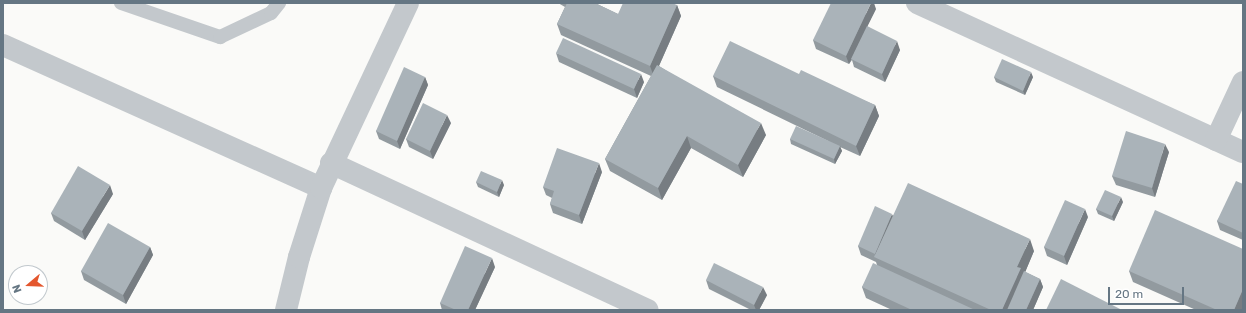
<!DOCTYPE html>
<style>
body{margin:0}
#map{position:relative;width:1246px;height:313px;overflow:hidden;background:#fafaf8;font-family:Rubik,sans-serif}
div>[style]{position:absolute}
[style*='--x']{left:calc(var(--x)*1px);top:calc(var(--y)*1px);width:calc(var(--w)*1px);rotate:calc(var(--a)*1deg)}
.service>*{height:14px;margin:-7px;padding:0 7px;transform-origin:7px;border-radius:7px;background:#c3c8cc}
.minor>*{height:22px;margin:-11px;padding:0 11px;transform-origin:11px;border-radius:11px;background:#c3c8cc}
.wall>*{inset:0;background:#929a9f}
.shaded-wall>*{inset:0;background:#777d82}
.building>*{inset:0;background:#aab3b9}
span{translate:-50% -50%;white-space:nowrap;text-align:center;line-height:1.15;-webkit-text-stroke:4px #fff;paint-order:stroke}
.frame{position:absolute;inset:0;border:4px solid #657683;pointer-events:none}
.north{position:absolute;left:8px;top:265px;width:40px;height:40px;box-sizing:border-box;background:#fff;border:1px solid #c1c8cd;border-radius:50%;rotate:251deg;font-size:11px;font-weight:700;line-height:16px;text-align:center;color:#657683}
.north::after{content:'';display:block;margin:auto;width:14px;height:18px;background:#e4572e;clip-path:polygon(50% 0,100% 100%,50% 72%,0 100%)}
.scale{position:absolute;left:1108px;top:287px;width:76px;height:18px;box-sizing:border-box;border:2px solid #657683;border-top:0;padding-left:5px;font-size:12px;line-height:14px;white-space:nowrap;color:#657683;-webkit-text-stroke:3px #fff;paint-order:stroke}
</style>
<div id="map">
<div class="service">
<i style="--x:121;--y:3;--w:105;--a:19"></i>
<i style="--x:220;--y:37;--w:56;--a:-25.2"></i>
<i style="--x:271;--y:13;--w:13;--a:-51"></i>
</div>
<div class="minor">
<i style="--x:917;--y:3;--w:358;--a:24.6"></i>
<i style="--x:3;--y:45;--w:349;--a:24.2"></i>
<i style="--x:1216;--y:140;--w:64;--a:-65"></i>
<i style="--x:331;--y:163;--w:349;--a:24.9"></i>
<i style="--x:286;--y:310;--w:55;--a:-76.2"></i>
<i style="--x:299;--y:257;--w:72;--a:-72.3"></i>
<i style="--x:321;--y:188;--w:204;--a:-64.8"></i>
</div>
<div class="wall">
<i style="clip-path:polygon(558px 3px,595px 3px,618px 14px,677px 5px,681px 16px,659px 66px,766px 135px,743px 177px,691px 148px,662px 200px,610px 171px,605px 159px,651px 76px,561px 35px,557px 24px,565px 7px)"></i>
<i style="clip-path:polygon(876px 9px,867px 26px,900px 50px,885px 82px,854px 67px,852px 60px,849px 64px,816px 49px,813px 40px)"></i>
<i style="clip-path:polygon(556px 53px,644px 82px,637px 98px,559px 62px)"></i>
<i style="clip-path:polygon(799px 74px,875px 105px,879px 116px,860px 156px,840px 147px,842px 151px,835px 164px,791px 144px,790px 139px,828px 141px,717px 87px,713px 76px)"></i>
<i style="clip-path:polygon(425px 77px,428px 85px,400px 149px,379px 139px,376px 131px)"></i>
<i style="clip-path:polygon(994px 77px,1033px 77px,1025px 95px,996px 82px)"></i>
<i style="clip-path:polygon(451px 123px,433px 159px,409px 147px,406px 139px)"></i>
<i style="clip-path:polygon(1169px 152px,1155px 197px,1116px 185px,1112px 176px)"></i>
<i style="clip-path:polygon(602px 172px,582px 224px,553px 213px,550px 204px,552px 198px,546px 195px,543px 187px)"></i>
<i style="clip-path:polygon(476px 182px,504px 185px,499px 197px,478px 187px)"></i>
<i style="clip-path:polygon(1243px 184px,1243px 240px,1220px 230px,1217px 221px)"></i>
<i style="clip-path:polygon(113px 194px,85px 240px,54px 221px,51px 213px)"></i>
<i style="clip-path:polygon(1123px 202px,1114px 221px,1098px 214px,1096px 209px)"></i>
<i style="clip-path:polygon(893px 215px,1034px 251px,1025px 272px,1040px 279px,1043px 287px,1033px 310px,892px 310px,866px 298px,862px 287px,877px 265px,876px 262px,861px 255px,858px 246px)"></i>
<i style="clip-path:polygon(1088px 217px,1067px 265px,1047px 256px,1044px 247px)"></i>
<i style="clip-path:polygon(150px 247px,153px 255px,126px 304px,84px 280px,81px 271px)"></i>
<i style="clip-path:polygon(1243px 249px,1243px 308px,1242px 310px,1196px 310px,1133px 282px,1129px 271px)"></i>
<i style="clip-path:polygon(495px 267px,475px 310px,442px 310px,440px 303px)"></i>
<i style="clip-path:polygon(706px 280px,767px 295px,759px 310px,751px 310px,709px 289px)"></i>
</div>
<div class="shaded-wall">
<i style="clip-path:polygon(871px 3px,874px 3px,876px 9px,849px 64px,846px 56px)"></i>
<i style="clip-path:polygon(677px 5px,681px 16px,654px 77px,650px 66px)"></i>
<i style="clip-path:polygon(897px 41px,900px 50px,885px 82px,882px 74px)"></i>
<i style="clip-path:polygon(1031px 72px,1033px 77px,1025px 95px,1023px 91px)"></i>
<i style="clip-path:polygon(641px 74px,644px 82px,637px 98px,634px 89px)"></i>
<i style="clip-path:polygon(425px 77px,428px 85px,400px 149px,397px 141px)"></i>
<i style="clip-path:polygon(875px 105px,879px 116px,860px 156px,856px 146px)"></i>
<i style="clip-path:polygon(447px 115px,451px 123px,433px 159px,430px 151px)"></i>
<i style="clip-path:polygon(761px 123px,766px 135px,743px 177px,738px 165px)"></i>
<i style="clip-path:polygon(687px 136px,691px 148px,662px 200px,658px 188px)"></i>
<i style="clip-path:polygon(1165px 144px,1169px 152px,1155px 197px,1152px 188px)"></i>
<i style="clip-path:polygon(840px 146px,842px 151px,835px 164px,834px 159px)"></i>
<i style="clip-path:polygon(599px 163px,602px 172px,582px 224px,579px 215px)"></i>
<i style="clip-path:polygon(502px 180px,504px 185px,499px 197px,497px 192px)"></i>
<i style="clip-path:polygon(110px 185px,113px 194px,85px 240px,82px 231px)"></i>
<i style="clip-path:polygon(1121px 197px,1123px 202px,1114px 221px,1112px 216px)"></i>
<i style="clip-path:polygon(1085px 209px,1088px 217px,1067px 265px,1064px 256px)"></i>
<i style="clip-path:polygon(892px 214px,895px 223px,876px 258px,875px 254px)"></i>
<i style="clip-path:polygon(1030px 239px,1034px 251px,1024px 275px,1012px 310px,1002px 310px,1017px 267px)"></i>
<i style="clip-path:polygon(150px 247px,153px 255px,126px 304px,123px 295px)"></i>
<i style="clip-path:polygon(492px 258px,495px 267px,475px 310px,468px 310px)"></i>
<i style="clip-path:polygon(1040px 279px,1043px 287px,1033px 310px,1026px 310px)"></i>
<i style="clip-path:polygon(763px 287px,767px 295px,759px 310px,756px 310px,754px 305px)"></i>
<i style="clip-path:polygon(1243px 289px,1243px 308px,1242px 310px,1234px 310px)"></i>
</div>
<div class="building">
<i style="clip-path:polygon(567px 3px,595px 3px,618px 14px,623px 3px,672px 3px,677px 5px,650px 66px,557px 24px)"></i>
<i style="clip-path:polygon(831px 3px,871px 3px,846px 56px,813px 40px)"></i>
<i style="clip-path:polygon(867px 26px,897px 41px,882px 74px,851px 59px)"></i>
<i style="clip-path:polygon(563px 38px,641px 74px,634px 89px,556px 53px)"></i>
<i style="clip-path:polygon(730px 41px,799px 74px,801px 70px,875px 105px,856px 146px,713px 76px)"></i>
<i style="clip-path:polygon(1002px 59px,1031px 72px,1023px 91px,994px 77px)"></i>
<i style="clip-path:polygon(657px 65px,761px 123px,738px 165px,687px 136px,658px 188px,605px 159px)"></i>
<i style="clip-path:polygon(404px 67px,425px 77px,397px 141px,376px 131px)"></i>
<i style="clip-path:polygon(423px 103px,447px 115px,430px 151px,406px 139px)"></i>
<i style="clip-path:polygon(796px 126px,840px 146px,834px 159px,790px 139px)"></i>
<i style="clip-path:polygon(1126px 131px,1165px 144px,1152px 188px,1112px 176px)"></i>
<i style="clip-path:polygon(557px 148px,599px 163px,579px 215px,550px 204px,554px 191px,543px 187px)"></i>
<i style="clip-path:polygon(78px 166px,110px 185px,82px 231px,51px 213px)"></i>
<i style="clip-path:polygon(481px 171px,502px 180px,497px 192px,476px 182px)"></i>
<i style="clip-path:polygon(1236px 181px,1243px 184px,1243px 233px,1217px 221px)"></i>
<i style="clip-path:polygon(908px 183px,1030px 239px,1017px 267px,1021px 268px,1002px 310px,991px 310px,874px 257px)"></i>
<i style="clip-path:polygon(1105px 190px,1121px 197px,1112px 216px,1096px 209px)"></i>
<i style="clip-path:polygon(1065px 200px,1085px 209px,1064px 256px,1044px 247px)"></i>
<i style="clip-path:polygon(875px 206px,892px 214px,875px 254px,858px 246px)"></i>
<i style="clip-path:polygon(1155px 210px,1243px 249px,1243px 289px,1234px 310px,1217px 310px,1129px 271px)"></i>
<i style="clip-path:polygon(108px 223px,150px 247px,123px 295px,81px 271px)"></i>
<i style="clip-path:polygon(465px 246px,492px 258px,468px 310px,456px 310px,440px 303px)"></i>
<i style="clip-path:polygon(714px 263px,763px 287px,754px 305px,706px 280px)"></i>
<i style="clip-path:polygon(873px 263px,975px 310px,912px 310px,862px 287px)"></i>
<i style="clip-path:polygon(1024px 271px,1040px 279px,1026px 310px,1007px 310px)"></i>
<i style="clip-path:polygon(1061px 279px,1122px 310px,1046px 310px)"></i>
</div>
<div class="frame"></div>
<div class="north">N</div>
<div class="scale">20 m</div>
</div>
